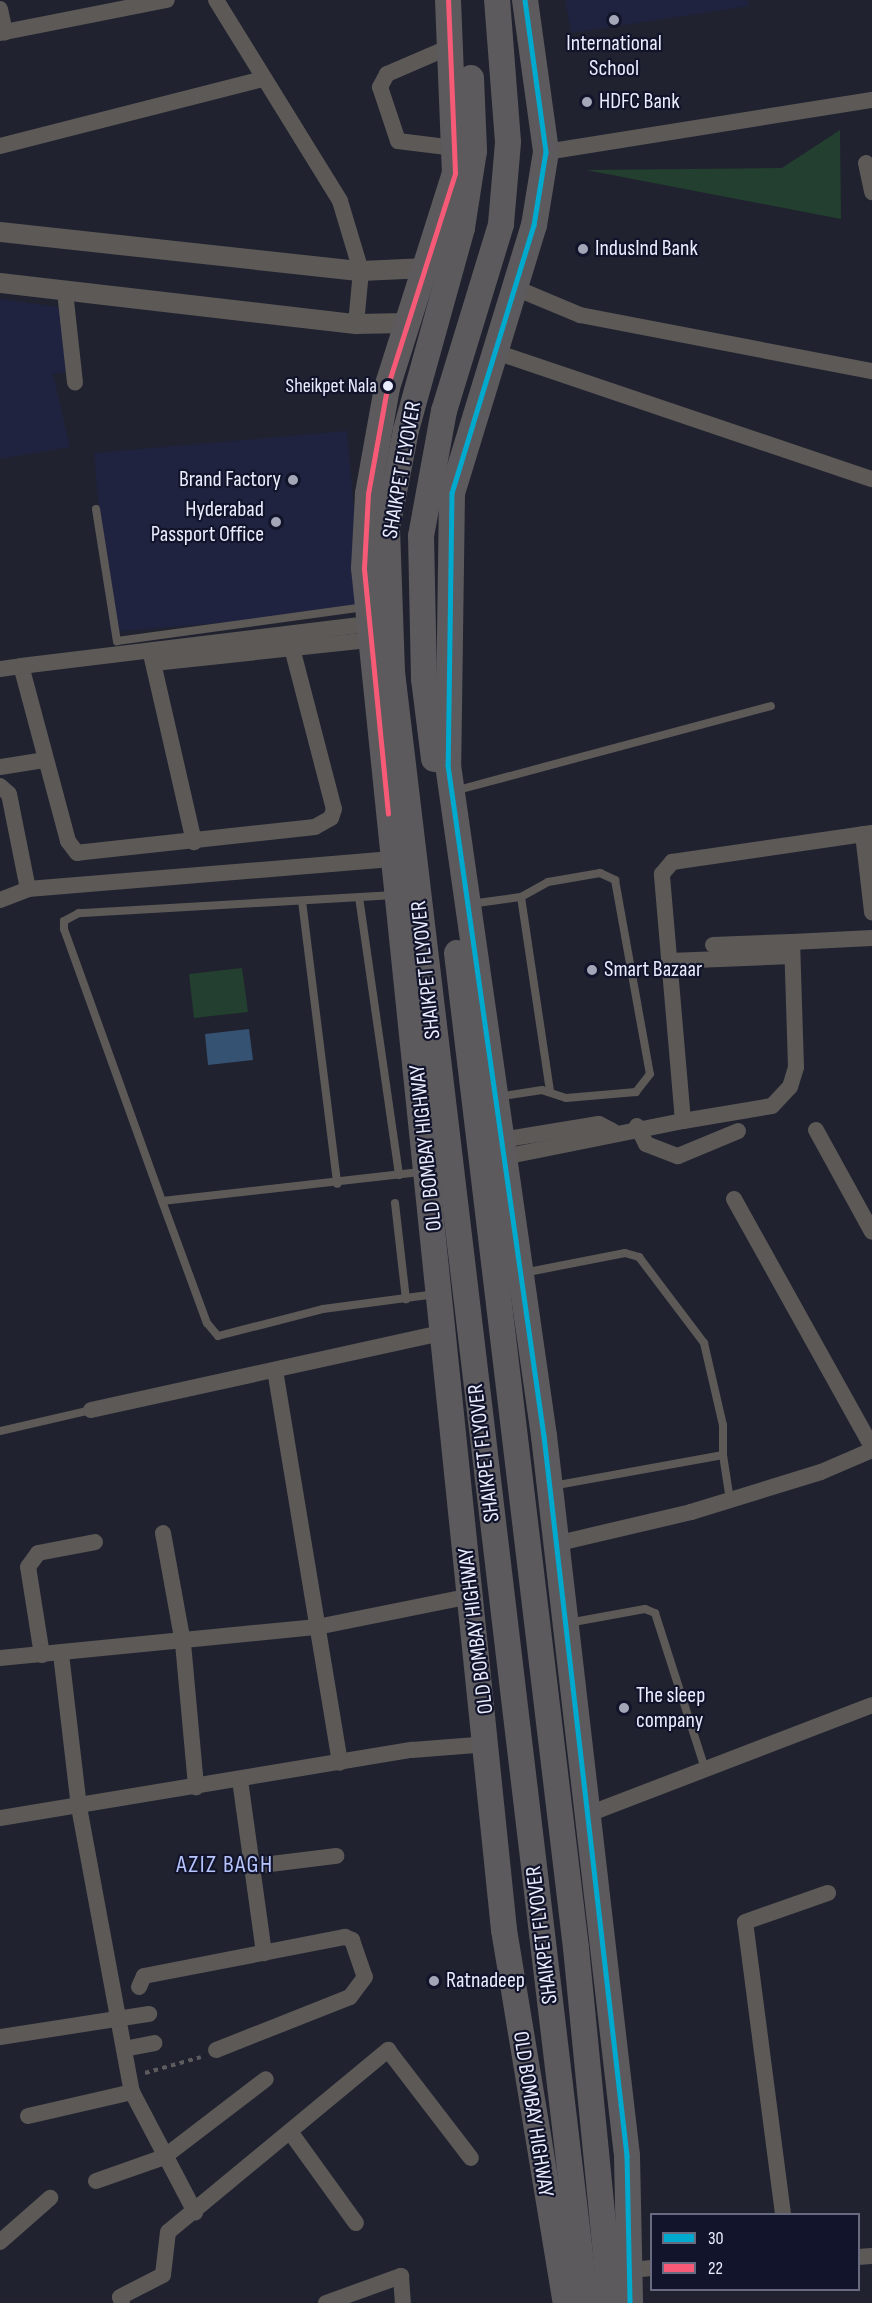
<!DOCTYPE html>
<style>
body{margin:0}
#map{position:relative;width:872px;height:2303px;overflow:hidden;background:#20222f;font-family:"Sofia Sans Condensed",sans-serif}
div>[style]{position:absolute}
[style*='--x']{left:calc(var(--x)*1px);top:calc(var(--y)*1px);width:calc(var(--w)*1px);rotate:calc(var(--a)*1deg)}
.built>*{inset:0;background:#20233f}
.green>*{inset:0;background:#233f2f}
.water>*{inset:0;background:#365272}
.path>*{height:4px;margin-top:-2px;transform-origin:0;background:repeating-linear-gradient(90deg,#5c5b5e 0 4.5px,transparent 0 9px)}
.service>*{height:8px;margin:-4px;padding:0 4px;transform-origin:4px;border-radius:4px;background:#5c5957}
.minor>*{height:16px;margin:-8px;padding:0 8px;transform-origin:8px;border-radius:8px;background:#5c5957}
.tertiary>*{height:20px;margin:-10px;padding:0 10px;transform-origin:10px;border-radius:10px;background:#5c5957}
.primary>*{height:26px;margin:-13px;padding:0 13px;transform-origin:13px;border-radius:13px;background:#5c5a5c}
.bus-1>*{height:4.5px;margin:-2.25px;padding:0 2.25px;transform-origin:2.25px;border-radius:2.25px;background:#00a9ce}
.bus-2>*{height:4.5px;margin:-2.25px;padding:0 2.25px;transform-origin:2.25px;border-radius:2.25px;background:#f75a77}
.dots>*{width:16px;height:16px;translate:-50% -50%;box-sizing:border-box;border:3px solid #12142b;border-radius:50%}
span{translate:-50% -50%;white-space:nowrap;text-align:center;line-height:1.15;-webkit-text-stroke:4.5px #12142b;paint-order:stroke}
.bus-label{font-size:20px;color:#eaedfe}
.right{translate:-100% -50%;text-align:right}
.poi-label{font-size:22px;color:#eaedfe}
.left{translate:0 -50%;text-align:left}
.street-label{font-size:22px;color:#eaedfe}
.neighbourhood-label{font-size:24px;color:#b7c5fd;letter-spacing:1.5px}
.legend{position:absolute;left:650px;top:2213px;width:210px;height:78px;box-sizing:border-box;background:#12142b;border:2px solid #686b7f;margin:0;padding:8px 10px;list-style:none;font-size:18px;color:#eaedfe}
.legend li{display:flex;align-items:center;gap:12px;height:30px}
.legend b{width:30px;border:2px solid #686b7f}
</style>
<div id="map">
<div class="built">
<i style="clip-path:polygon(565px 0,748px 0,749px 6px,571px 33px)"></i>
<i style="clip-path:polygon(0 299px,59px 307px,71px 371px,53px 374px,70px 447px,0 459px)"></i>
<i style="clip-path:polygon(347px 431px,363px 611px,110px 632px,94px 453px)"></i>
</div>
<div class="green">
<i style="clip-path:polygon(840px 130px,841px 219px,586px 170px,782px 168px)"></i>
<i style="clip-path:polygon(242px 968px,248px 1012px,194px 1018px,189px 974px)"></i>
</div>
<div class="water">
<i style="clip-path:polygon(249px 1029px,253px 1060px,208px 1065px,205px 1034px)"></i>
</div>
<div class="path">
<i style="--x:145;--y:2073;--w:58;--a:-15.9"></i>
</div>
<div class="service">
<i style="--x:96;--y:509;--w:134;--a:81"></i>
<i style="--x:117;--y:641;--w:250;--a:-7.8"></i>
<i style="--x:454;--y:791;--w:328;--a:-15"></i>
<i style="--x:395;--y:895;--w:317;--a:176.7"></i>
<i style="--x:79;--y:913;--w:17;--a:152"></i>
<i style="--x:64;--y:921;--w:8;--a:90"></i>
<i style="--x:64;--y:929;--w:289;--a:70.2"></i>
<i style="--x:162;--y:1201;--w:262;--a:-6.4"></i>
<i style="--x:359;--y:897;--w:281;--a:81.8"></i>
<i style="--x:521;--y:897;--w:196;--a:81.5"></i>
<i style="--x:302;--y:901;--w:285;--a:82.9"></i>
<i style="--x:470;--y:904;--w:51;--a:-7.8"></i>
<i style="--x:521;--y:897;--w:31;--a:-29"></i>
<i style="--x:548;--y:882;--w:53;--a:-9.8"></i>
<i style="--x:600;--y:873;--w:17;--a:25"></i>
<i style="--x:615;--y:880;--w:197;--a:79.8"></i>
<i style="--x:650;--y:1074;--w:23;--a:128"></i>
<i style="--x:636;--y:1092;--w:70;--a:175.1"></i>
<i style="--x:566;--y:1098;--w:25;--a:-162"></i>
<i style="--x:542;--y:1090;--w:46;--a:171.2"></i>
<i style="--x:162;--y:1201;--w:130;--a:69.8"></i>
<i style="--x:207;--y:1323;--w:17;--a:50"></i>
<i style="--x:218;--y:1336;--w:108;--a:-14.4"></i>
<i style="--x:323;--y:1309;--w:114;--a:-7.6"></i>
<i style="--x:395;--y:1203;--w:97;--a:83.5"></i>
<i style="--x:523;--y:1273;--w:104;--a:-11.1"></i>
<i style="--x:625;--y:1253;--w:15;--a:16"></i>
<i style="--x:639;--y:1257;--w:108;--a:52.9"></i>
<i style="--x:704;--y:1343;--w:84;--a:77"></i>
<i style="--x:723;--y:1425;--w:30;--a:90"></i>
<i style="--x:723;--y:1455;--w:173;--a:169.7"></i>
<i style="--x:0;--y:1431;--w:93;--a:-13"></i>
<i style="--x:723;--y:1455;--w:46;--a:81.2"></i>
<i style="--x:568;--y:1623;--w:78;--a:-10.3"></i>
<i style="--x:645;--y:1609;--w:11;--a:22"></i>
<i style="--x:655;--y:1613;--w:164;--a:72.2"></i>
</div>
<div class="minor">
<i style="--x:216;--y:0;--w:236;--a:58.3"></i>
<i style="--x:340;--y:201;--w:73;--a:73.3"></i>
<i style="--x:361;--y:271;--w:53;--a:95.4"></i>
<i style="--x:0;--y:9;--w:24;--a:78"></i>
<i style="--x:0;--y:33;--w:170;--a:-11.2"></i>
<i style="--x:452;--y:46;--w:71;--a:156.7"></i>
<i style="--x:387;--y:74;--w:15;--a:118"></i>
<i style="--x:380;--y:87;--w:57;--a:71.6"></i>
<i style="--x:398;--y:141;--w:57;--a:7"></i>
<i style="--x:0;--y:146;--w:270;--a:-14.3"></i>
<i style="--x:546;--y:152;--w:330;--a:-9.1"></i>
<i style="--x:866;--y:163;--w:30;--a:78"></i>
<i style="--x:513;--y:287;--w:73;--a:22.7"></i>
<i style="--x:580;--y:315;--w:297;--a:10.9"></i>
<i style="--x:65;--y:292;--w:91;--a:83.7"></i>
<i style="--x:493;--y:351;--w:400;--a:18.7"></i>
<i style="--x:292;--y:648;--w:166;--a:75.4"></i>
<i style="--x:334;--y:809;--w:9;--a:108"></i>
<i style="--x:331;--y:818;--w:18;--a:151"></i>
<i style="--x:315;--y:827;--w:239;--a:173.8"></i>
<i style="--x:77;--y:853;--w:15;--a:-127"></i>
<i style="--x:68;--y:841;--w:181;--a:-105"></i>
<i style="--x:21;--y:666;--w:352;--a:-6.9"></i>
<i style="--x:151;--y:654;--w:193;--a:77.1"></i>
<i style="--x:154;--y:663;--w:218;--a:-6.1"></i>
<i style="--x:0;--y:669;--w:21;--a:-8"></i>
<i style="--x:0;--y:767;--w:46;--a:-8.8"></i>
<i style="--x:0;--y:786;--w:12;--a:42"></i>
<i style="--x:9;--y:794;--w:97;--a:78.7"></i>
<i style="--x:863;--y:834;--w:79;--a:83.4"></i>
<i style="--x:0;--y:900;--w:30;--a:-21"></i>
<i style="--x:28;--y:889;--w:368;--a:-4.7"></i>
<i style="--x:713;--y:945;--w:79;--a:-2.2"></i>
<i style="--x:670;--y:961;--w:122;--a:-2.3"></i>
<i style="--x:683;--y:1121;--w:90;--a:-9.6"></i>
<i style="--x:772;--y:1106;--w:26;--a:-47"></i>
<i style="--x:790;--y:1087;--w:21;--a:-73"></i>
<i style="--x:796;--y:1067;--w:125;--a:-91.8"></i>
<i style="--x:792;--y:942;--w:80;--a:-2.9"></i>
<i style="--x:637;--y:1126;--w:20;--a:63"></i>
<i style="--x:646;--y:1144;--w:34;--a:21"></i>
<i style="--x:678;--y:1156;--w:65;--a:-22.6"></i>
<i style="--x:816;--y:1130;--w:116;--a:61.2"></i>
<i style="--x:501;--y:1140;--w:99;--a:-9.3"></i>
<i style="--x:599;--y:1124;--w:16;--a:27"></i>
<i style="--x:504;--y:1157;--w:183;--a:-11.4"></i>
<i style="--x:683;--y:1121;--w:248;--a:-94.9"></i>
<i style="--x:662;--y:874;--w:16;--a:-50"></i>
<i style="--x:672;--y:862;--w:202;--a:-8.3"></i>
<i style="--x:734;--y:1199;--w:284;--a:60.9"></i>
<i style="--x:275;--y:1370;--w:398;--a:80.6"></i>
<i style="--x:91;--y:1410;--w:359;--a:-12.4"></i>
<i style="--x:163;--y:1533;--w:112;--a:79.7"></i>
<i style="--x:183;--y:1643;--w:145;--a:84.8"></i>
<i style="--x:555;--y:1544;--w:140;--a:-13.2"></i>
<i style="--x:691;--y:1512;--w:136;--a:-17.1"></i>
<i style="--x:821;--y:1472;--w:56;--a:-23.3"></i>
<i style="--x:61;--y:1654;--w:154;--a:83.3"></i>
<i style="--x:79;--y:1807;--w:290;--a:79.5"></i>
<i style="--x:132;--y:2092;--w:136;--a:62.3"></i>
<i style="--x:42;--y:1655;--w:89;--a:-99"></i>
<i style="--x:28;--y:1567;--w:17;--a:-54"></i>
<i style="--x:38;--y:1553;--w:58;--a:-10.9"></i>
<i style="--x:0;--y:1658;--w:319;--a:-5.6"></i>
<i style="--x:317;--y:1627;--w:157;--a:-11.4"></i>
<i style="--x:240;--y:1780;--w:175;--a:82.1"></i>
<i style="--x:586;--y:1815;--w:306;--a:-21"></i>
<i style="--x:0;--y:1818;--w:418;--a:-9.4"></i>
<i style="--x:412;--y:1750;--w:77;--a:-4.5"></i>
<i style="--x:254;--y:1866;--w:83;--a:-7"></i>
<i style="--x:139;--y:1987;--w:12;--a:-66"></i>
<i style="--x:144;--y:1976;--w:205;--a:-11"></i>
<i style="--x:345;--y:1937;--w:8;--a:23"></i>
<i style="--x:352;--y:1940;--w:39;--a:71"></i>
<i style="--x:365;--y:1977;--w:25;--a:127"></i>
<i style="--x:350;--y:1997;--w:144;--a:158.4"></i>
<i style="--x:0;--y:2037;--w:151;--a:-8.8"></i>
<i style="--x:124;--y:2049;--w:31;--a:-11"></i>
<i style="--x:28;--y:2116;--w:107;--a:-13"></i>
<i style="--x:291;--y:2133;--w:111;--a:54.2"></i>
<i style="--x:96;--y:2181;--w:72;--a:-19.4"></i>
<i style="--x:164;--y:2157;--w:128;--a:-37.4"></i>
<i style="--x:783;--y:2214;--w:294;--a:-97.4"></i>
<i style="--x:745;--y:1922;--w:88;--a:-19.3"></i>
<i style="--x:0;--y:2242;--w:67;--a:-41.3"></i>
<i style="--x:858;--y:2257;--w:14;--a:-4"></i>
<i style="--x:630;--y:2270;--w:22;--a:-5"></i>
<i style="--x:122;--y:2303;--w:6;--a:-108"></i>
<i style="--x:120;--y:2297;--w:48;--a:-27.1"></i>
<i style="--x:163;--y:2275;--w:43;--a:-83.4"></i>
<i style="--x:168;--y:2232;--w:286;--a:-39.6"></i>
<i style="--x:388;--y:2050;--w:136;--a:52.5"></i>
<i style="--x:326;--y:2303;--w:80;--a:-19.8"></i>
<i style="--x:401;--y:2276;--w:27;--a:86"></i>
</div>
<div class="tertiary">
<i style="--x:0;--y:232;--w:363;--a:6.2"></i>
<i style="--x:361;--y:271;--w:66;--a:-2.6"></i>
<i style="--x:0;--y:283;--w:358;--a:6.6"></i>
<i style="--x:356;--y:324;--w:51;--a:-1.1"></i>
</div>
<div class="primary">
<i style="--x:448;--y:0;--w:173;--a:87.7"></i>
<i style="--x:455;--y:173;--w:225;--a:107.6"></i>
<i style="--x:387;--y:388;--w:108;--a:100.2"></i>
<i style="--x:368;--y:494;--w:74;--a:93.1"></i>
<i style="--x:364;--y:568;--w:1369;--a:84.13"></i>
<i style="--x:504;--y:1930;--w:378;--a:80.6"></i>
<i style="--x:525;--y:0;--w:153;--a:82.1"></i>
<i style="--x:546;--y:152;--w:74;--a:99.3"></i>
<i style="--x:534;--y:225;--w:280;--a:107"></i>
<i style="--x:452;--y:493;--w:272;--a:90.8"></i>
<i style="--x:448;--y:765;--w:678;--a:81.86"></i>
<i style="--x:544;--y:1436;--w:725;--a:83.42"></i>
<i style="--x:627;--y:2156;--w:147;--a:88.8"></i>
<i style="--x:471;--y:78;--w:73;--a:87.6"></i>
<i style="--x:474;--y:151;--w:78;--a:98.9"></i>
<i style="--x:462;--y:228;--w:210;--a:105.5"></i>
<i style="--x:406;--y:430;--w:100;--a:101"></i>
<i style="--x:387;--y:528;--w:144;--a:88"></i>
<i style="--x:392;--y:672;--w:1642;--a:83.22"></i>
<i style="--x:434;--y:759;--w:81;--a:-97.1"></i>
<i style="--x:424;--y:679;--w:143;--a:-91.2"></i>
<i style="--x:421;--y:536;--w:127;--a:-79.6"></i>
<i style="--x:444;--y:411;--w:195;--a:-73"></i>
<i style="--x:501;--y:224;--w:82;--a:-85.1"></i>
<i style="--x:508;--y:142;--w:142;--a:-94.4"></i>
<i style="--x:457;--y:953;--w:1002;--a:83.18"></i>
<i style="--x:576;--y:1948;--w:357;--a:84.4"></i>
</div>
<div class="bus-1">
<i style="--x:525;--y:0;--w:153;--a:82.1"></i>
<i style="--x:546;--y:152;--w:74;--a:99.3"></i>
<i style="--x:534;--y:225;--w:280;--a:107"></i>
<i style="--x:452;--y:493;--w:272;--a:90.8"></i>
<i style="--x:448;--y:765;--w:678;--a:81.86"></i>
<i style="--x:544;--y:1436;--w:725;--a:83.42"></i>
<i style="--x:627;--y:2156;--w:147;--a:88.8"></i>
</div>
<div class="bus-2">
<i style="--x:388;--y:814;--w:247;--a:-95.6"></i>
<i style="--x:364;--y:568;--w:74;--a:-86.9"></i>
<i style="--x:368;--y:494;--w:108;--a:-79.8"></i>
<i style="--x:387;--y:388;--w:225;--a:-72.4"></i>
<i style="--x:455;--y:173;--w:173;--a:-92.3"></i>
</div>
<div class="dots">
<i style="left:614px;top:20px;background:#a3a6b6"></i>
<i style="left:587px;top:102px;background:#a3a6b6"></i>
<i style="left:583px;top:249px;background:#a3a6b6"></i>
<i style="left:388px;top:386px;background:#eaedfe"></i>
<i style="left:293px;top:480px;background:#a3a6b6"></i>
<i style="left:276px;top:522px;background:#a3a6b6"></i>
<i style="left:592px;top:970px;background:#a3a6b6"></i>
<i style="left:624px;top:1708px;background:#a3a6b6"></i>
<i style="left:434px;top:1981px;background:#a3a6b6"></i>
</div>
<div class="bus-label">
<span class="right" style="left:377px;top:386px">Sheikpet Nala</span>
</div>
<div class="poi-label">
<span style="left:614px;top:56px">International<br>School</span>
<span class="left" style="left:599px;top:102px">HDFC Bank</span>
<span class="left" style="left:595px;top:249px">IndusInd Bank</span>
<span class="right" style="left:281px;top:480px">Brand Factory</span>
<span class="right" style="left:264px;top:522px">Hyderabad<br>Passport Office</span>
<span class="left" style="left:604px;top:970px">Smart Bazaar</span>
<span class="left" style="left:636px;top:1708px">The sleep<br>company</span>
<span class="left" style="left:446px;top:1981px">Ratnadeep</span>
</div>
<div class="street-label">
<span style="left:402px;top:470px;rotate:-80deg">SHAIKPET FLYOVER</span>
<span style="left:426px;top:970px;rotate:-96deg">SHAIKPET FLYOVER</span>
<span style="left:426px;top:1148px;rotate:-96deg">OLD BOMBAY HIGHWAY</span>
<span style="left:484px;top:1453px;rotate:-97deg">SHAIKPET FLYOVER</span>
<span style="left:476px;top:1631px;rotate:-97deg">OLD BOMBAY HIGHWAY</span>
<span style="left:542px;top:1935px;rotate:-97deg">SHAIKPET FLYOVER</span>
<span style="left:533px;top:2114px;rotate:81deg">OLD BOMBAY HIGHWAY</span>
</div>
<div class="neighbourhood-label">
<span style="left:225px;top:1865px">AZIZ BAGH</span>
</div>
<ul class="legend">
<li><b style="height:8px;background:#00a9ce"></b>30</li>
<li><b style="height:8px;background:#f75a77"></b>22</li>
</ul>
</div>
